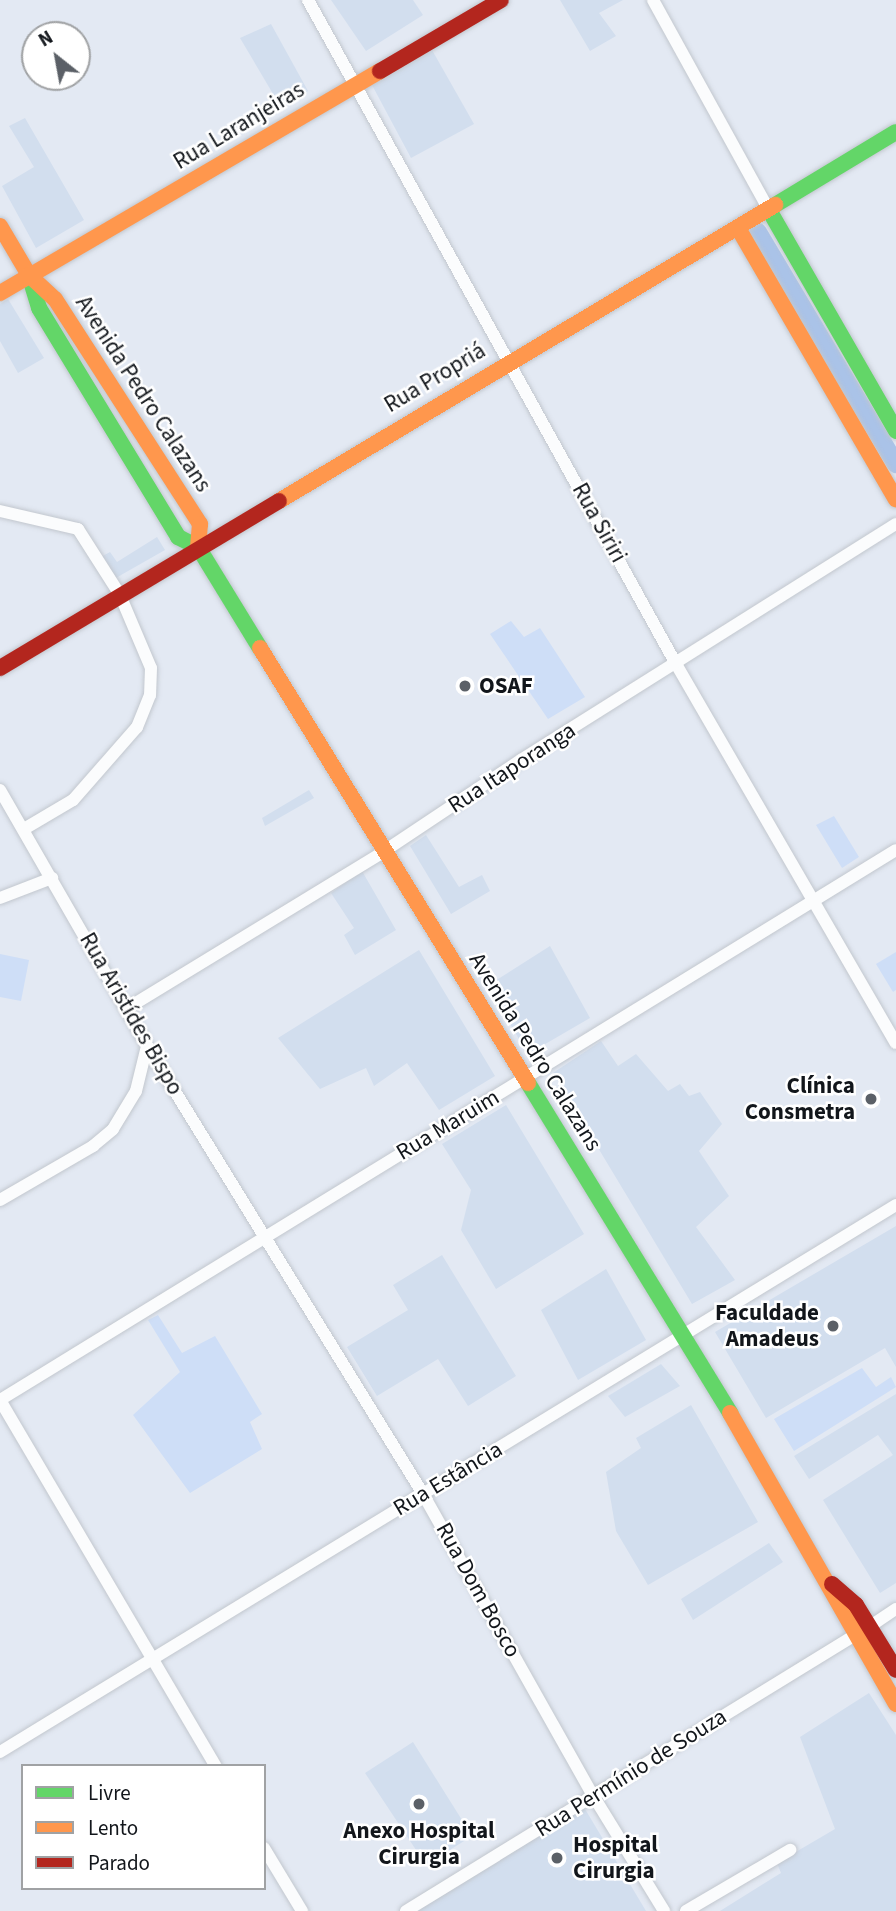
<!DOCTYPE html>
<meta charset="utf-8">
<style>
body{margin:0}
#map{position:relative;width:896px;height:1911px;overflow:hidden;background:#e3e9f3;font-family:"Source Sans 3",sans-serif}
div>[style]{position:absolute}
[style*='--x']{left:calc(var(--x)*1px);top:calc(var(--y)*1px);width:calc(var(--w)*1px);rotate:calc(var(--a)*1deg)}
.built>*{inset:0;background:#d2deee}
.green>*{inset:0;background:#cedef7}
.canal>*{height:18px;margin:-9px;padding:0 9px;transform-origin:9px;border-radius:9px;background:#aac3e8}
.roads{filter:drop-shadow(0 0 2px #c2c7ce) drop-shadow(0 0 2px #c2c7ce)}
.street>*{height:12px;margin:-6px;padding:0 6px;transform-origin:6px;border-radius:6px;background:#fbfcfd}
.fast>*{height:16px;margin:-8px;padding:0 8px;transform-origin:8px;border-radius:8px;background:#63d668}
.slow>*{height:16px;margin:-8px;padding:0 8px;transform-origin:8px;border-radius:8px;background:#ff974d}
.jam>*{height:16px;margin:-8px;padding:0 8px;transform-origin:8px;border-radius:8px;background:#b3261e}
.dots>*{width:19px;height:19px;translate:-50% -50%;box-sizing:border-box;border:4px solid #fff;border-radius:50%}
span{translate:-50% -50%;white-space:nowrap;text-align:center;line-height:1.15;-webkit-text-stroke:5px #fff;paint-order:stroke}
.street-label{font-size:23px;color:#12161b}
.poi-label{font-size:23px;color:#12161b;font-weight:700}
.left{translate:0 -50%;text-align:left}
.right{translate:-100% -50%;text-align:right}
.legend{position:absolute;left:21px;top:1764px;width:245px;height:126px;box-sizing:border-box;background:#fff;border:2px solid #a0a2a4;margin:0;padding:9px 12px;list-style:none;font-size:21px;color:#12161b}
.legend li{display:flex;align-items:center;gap:14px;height:35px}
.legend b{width:35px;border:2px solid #a0a2a4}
.north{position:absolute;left:21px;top:21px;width:70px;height:70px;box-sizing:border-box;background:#fff;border:2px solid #a0a2a4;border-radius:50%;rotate:329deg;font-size:19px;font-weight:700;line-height:28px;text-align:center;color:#12161b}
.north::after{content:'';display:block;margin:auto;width:24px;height:32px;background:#5b6067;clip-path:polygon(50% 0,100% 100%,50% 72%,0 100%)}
</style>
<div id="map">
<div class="built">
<i style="clip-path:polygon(331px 0,413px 0,423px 15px,366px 51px)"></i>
<i style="clip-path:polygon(560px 0,623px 0,599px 13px,616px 36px,590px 51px)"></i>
<i style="clip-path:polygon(271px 24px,308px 91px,282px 109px,240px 38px)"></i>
<i style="clip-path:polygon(432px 50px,474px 124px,411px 158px,372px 85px)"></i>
<i style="clip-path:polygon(25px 118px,84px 220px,36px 248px,2px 186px,34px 167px,9px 126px)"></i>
<i style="clip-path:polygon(8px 299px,44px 358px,18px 373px,0 341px,0 304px)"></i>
<i style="clip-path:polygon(157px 537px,165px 550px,114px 579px,101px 557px,110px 552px,117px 562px)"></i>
<i style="clip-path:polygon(309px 790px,314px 798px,265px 826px,262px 818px)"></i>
<i style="clip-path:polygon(426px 835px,459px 887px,482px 875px,490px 891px,451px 914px,410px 846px)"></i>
<i style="clip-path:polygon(362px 871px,396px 930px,355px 955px,344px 935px,354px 928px,331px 893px)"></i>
<i style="clip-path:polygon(550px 946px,590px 1018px,528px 1054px,487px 986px)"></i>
<i style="clip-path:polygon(419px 950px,495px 1076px,439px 1110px,407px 1063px,374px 1086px,366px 1068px,320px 1089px,278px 1038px)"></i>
<i style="clip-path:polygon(601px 1041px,618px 1066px,636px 1054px,668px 1091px,680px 1084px,689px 1096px,700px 1092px,722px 1124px,699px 1151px,729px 1196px,696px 1227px,735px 1280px,692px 1304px,553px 1073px)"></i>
<i style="clip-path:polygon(506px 1105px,584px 1234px,496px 1289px,461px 1230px,471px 1190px,442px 1144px)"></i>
<i style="clip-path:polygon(896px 1226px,896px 1367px,885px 1348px,766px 1418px,715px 1332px)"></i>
<i style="clip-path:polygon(442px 1255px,516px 1376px,468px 1406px,438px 1359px,377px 1396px,347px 1347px,408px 1310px,393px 1285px)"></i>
<i style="clip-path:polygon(606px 1269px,646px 1340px,578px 1380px,541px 1310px)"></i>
<i style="clip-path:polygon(661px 1364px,680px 1386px,625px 1417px,608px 1396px)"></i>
<i style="clip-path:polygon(896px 1394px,896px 1583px,880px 1593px,823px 1500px,893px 1455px,878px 1435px,809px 1479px,794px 1456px)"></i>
<i style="clip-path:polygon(691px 1405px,758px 1522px,648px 1585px,616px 1531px,606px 1472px,641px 1448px,636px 1438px)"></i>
<i style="clip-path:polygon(769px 1543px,783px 1562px,693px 1620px,681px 1599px)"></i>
<i style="clip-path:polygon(869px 1693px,896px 1735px,896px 1911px,720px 1911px,781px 1873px,777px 1863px,835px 1829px,800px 1737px)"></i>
<i style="clip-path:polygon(413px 1742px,472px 1836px,426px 1865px,365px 1773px)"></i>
<i style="clip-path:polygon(582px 1804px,646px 1911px,416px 1911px)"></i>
</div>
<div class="green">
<i style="clip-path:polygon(511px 621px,524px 637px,540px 628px,585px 697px,548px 719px,490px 634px)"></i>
<i style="clip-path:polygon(834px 816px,859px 857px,842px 868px,816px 825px)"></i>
<i style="clip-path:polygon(896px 952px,896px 990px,893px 992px,876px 964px)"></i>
<i style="clip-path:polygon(0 954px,29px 960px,21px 1001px,0 997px)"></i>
<i style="clip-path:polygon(158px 1315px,182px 1353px,215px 1336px,262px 1414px,250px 1422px,262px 1449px,190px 1493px,133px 1415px,180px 1372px,148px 1320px)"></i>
<i style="clip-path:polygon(862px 1368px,876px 1387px,891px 1377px,896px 1387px,794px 1451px,774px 1419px)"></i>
</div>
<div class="canal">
<i style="--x:758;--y:232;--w:270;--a:59.3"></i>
</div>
<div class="roads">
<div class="street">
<i style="--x:308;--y:0;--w:759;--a:61"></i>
<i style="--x:676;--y:664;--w:438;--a:59.9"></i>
<i style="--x:653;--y:0;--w:240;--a:61.1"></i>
<i style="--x:0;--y:511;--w:80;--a:13"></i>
<i style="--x:78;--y:529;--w:78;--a:57.5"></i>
<i style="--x:120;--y:595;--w:79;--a:67"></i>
<i style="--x:151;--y:668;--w:27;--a:92"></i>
<i style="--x:150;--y:695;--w:35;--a:112"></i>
<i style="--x:137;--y:727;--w:97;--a:131.2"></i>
<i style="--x:73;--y:800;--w:57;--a:149.4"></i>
<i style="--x:0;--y:790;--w:295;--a:60.1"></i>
<i style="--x:147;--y:1046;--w:526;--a:58.36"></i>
<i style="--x:423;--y:1494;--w:348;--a:60.6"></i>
<i style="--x:594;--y:1797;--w:134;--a:58.4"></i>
<i style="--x:0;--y:898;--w:56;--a:-21"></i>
<i style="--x:126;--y:1009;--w:301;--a:-31.4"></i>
<i style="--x:383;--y:852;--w:166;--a:-33.7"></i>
<i style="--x:521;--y:760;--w:443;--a:-32.2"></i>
<i style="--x:0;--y:1200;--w:108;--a:-30.1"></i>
<i style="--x:93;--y:1146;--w:26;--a:-40"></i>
<i style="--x:113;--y:1129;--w:44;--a:-58.8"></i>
<i style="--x:136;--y:1091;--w:46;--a:-76.3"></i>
<i style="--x:0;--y:1400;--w:1051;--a:-31.54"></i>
<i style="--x:0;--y:1400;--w:425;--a:59.5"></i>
<i style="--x:869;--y:1627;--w:32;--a:-34"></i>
<i style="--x:0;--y:1752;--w:1050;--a:-31.4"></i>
<i style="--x:264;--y:1848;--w:74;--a:58.9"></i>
<i style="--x:406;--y:1911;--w:527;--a:-31.58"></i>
<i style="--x:686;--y:1911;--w:121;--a:-30.4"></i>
</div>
<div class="fast">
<i style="--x:775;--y:205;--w:141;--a:-31.1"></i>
<i style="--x:769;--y:210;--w:255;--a:60.1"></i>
<i style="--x:29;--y:275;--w:34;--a:73"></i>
<i style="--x:39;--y:308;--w:268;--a:58.7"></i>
<i style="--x:178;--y:537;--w:22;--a:27"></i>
<i style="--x:198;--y:547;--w:119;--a:58.5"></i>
<i style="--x:528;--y:1083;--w:387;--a:58.5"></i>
</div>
<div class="slow">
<i style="--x:0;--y:226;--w:57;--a:59.4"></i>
<i style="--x:29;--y:275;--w:35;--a:43"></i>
<i style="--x:55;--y:299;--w:268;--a:57.2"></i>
<i style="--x:200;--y:524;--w:23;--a:95"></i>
<i style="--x:738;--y:228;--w:314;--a:59.8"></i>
<i style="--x:0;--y:293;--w:440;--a:-30.3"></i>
<i style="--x:279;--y:501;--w:578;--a:-30.83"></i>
<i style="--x:260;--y:648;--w:511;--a:58.36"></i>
<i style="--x:730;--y:1413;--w:335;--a:60.3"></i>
</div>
<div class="jam">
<i style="--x:380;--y:71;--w:140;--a:-30.4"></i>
<i style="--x:0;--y:668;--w:325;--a:-30.9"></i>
<i style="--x:832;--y:1584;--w:32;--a:41"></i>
<i style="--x:856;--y:1605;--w:76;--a:58.4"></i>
</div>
</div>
<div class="dots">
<i style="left:465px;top:686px;background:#5b6067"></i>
<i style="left:871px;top:1099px;background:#5b6067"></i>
<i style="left:833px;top:1326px;background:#5b6067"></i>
<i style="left:419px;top:1804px;background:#5b6067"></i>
<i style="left:557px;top:1858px;background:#5b6067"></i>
</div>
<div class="street-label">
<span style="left:239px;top:126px;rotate:-31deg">Rua Laranjeiras</span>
<span style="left:435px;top:378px;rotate:-31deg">Rua Propriá</span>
<span style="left:143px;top:394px;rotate:57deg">Avenida Pedro Calazans</span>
<span style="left:599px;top:523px;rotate:61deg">Rua Siriri</span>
<span style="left:512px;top:768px;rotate:-33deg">Rua Itaporanga</span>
<span style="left:131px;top:1014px;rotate:60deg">Rua Aristídes Bispo</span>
<span style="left:535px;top:1052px;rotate:58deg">Avenida Pedro Calazans</span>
<span style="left:448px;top:1125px;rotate:-31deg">Rua Maruim</span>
<span style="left:448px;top:1479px;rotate:-31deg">Rua Estância</span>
<span style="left:478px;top:1590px;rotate:61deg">Rua Dom Bosco</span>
<span style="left:631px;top:1773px;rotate:-32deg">Rua Permínio de Souza</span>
</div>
<div class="poi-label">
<span class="left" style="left:479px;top:686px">OSAF</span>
<span class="right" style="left:855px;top:1099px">Clínica<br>Consmetra</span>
<span class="right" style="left:819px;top:1326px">Faculdade<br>Amadeus</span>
<span style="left:419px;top:1844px">Anexo Hospital<br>Cirurgia</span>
<span class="left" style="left:573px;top:1858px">Hospital<br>Cirurgia</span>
</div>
<ul class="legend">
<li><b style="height:9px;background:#63d668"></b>Livre</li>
<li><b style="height:9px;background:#ff974d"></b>Lento</li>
<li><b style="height:9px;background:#b3261e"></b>Parado</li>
</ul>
<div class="north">N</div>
</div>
